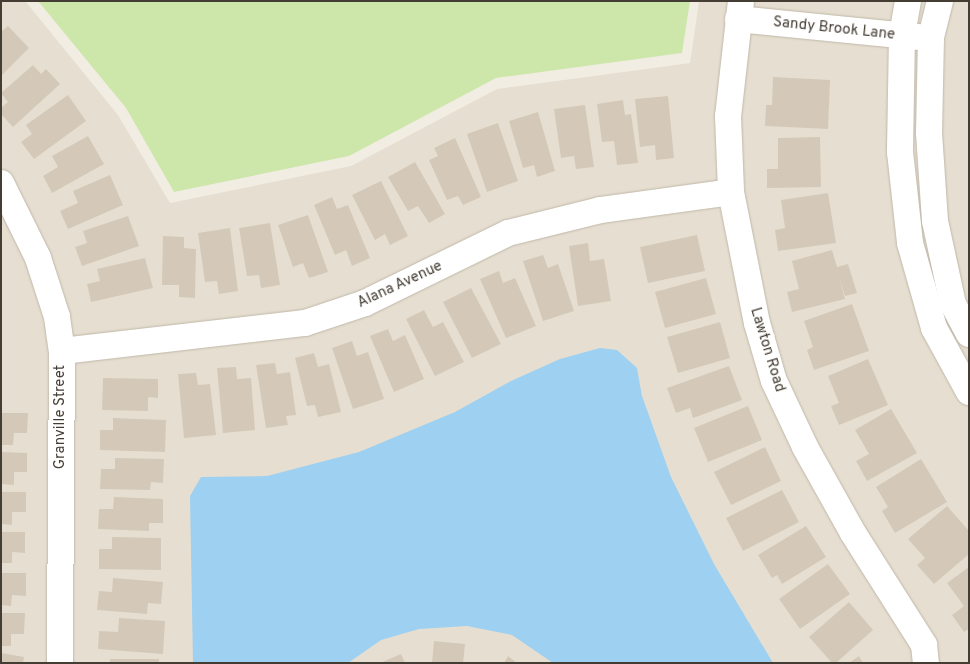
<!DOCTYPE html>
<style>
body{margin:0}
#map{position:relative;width:970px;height:664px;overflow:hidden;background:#f2ede3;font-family:Overpass,sans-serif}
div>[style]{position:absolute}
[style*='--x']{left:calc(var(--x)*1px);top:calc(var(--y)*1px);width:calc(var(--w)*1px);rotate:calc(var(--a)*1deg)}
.residential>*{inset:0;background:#e6dfd1}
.green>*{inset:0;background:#cde7ab}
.water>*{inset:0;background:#9dd0f1}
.building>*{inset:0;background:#d4c9b8}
.roads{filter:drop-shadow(0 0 1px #c0b8a9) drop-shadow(0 0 1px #c0b8a9)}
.minor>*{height:26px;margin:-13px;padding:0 13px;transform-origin:13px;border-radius:13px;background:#fff}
span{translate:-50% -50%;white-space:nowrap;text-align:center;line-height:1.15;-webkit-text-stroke:5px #fff;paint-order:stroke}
.street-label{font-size:15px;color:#443d33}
.frame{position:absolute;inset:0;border:2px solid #443d33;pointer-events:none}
</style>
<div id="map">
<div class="residential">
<i style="clip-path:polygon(1px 1px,26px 2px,118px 115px,170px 203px,351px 166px,497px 89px,690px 63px,699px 1px,969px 1px,969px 663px,1px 663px)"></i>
</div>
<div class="green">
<i style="clip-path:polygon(38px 1px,690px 1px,682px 53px,496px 78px,349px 156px,174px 192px,126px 108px)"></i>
</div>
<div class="water">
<i style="clip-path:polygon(600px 348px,617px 350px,637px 368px,642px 396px,671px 477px,714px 564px,773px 663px,553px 663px,512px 635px,467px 626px,419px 629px,381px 640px,348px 663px,193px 663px,190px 496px,201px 477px,267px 476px,359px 452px,455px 412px,511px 381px,560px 359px)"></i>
</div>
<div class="building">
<i style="clip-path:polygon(8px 26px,29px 48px,1px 76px,1px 32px)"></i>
<i style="clip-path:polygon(33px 65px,41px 74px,46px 69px,60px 84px,13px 127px,1px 114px,1px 108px,8px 102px,1px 93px)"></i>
<i style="clip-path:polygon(773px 77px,830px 80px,828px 129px,765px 126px,766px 105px,772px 105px)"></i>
<i style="clip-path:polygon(68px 95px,86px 121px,34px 159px,21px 142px,32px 134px,26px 125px)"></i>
<i style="clip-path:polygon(668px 96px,674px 158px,656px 160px,655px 145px,640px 147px,635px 99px)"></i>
<i style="clip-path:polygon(623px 100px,625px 115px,631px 114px,638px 163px,617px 165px,614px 141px,602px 142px,597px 104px)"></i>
<i style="clip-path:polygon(585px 105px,594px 167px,576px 169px,574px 156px,561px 158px,554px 109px)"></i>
<i style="clip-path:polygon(538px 112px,555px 171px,537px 177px,534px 165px,523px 168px,509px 121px)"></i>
<i style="clip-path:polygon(498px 123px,518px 181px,487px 192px,467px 134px)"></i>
<i style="clip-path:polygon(88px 136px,104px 164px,52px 193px,43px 176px,58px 167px,52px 156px)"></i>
<i style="clip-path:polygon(820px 137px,821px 187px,767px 188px,767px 169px,778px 169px,778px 138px)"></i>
<i style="clip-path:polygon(455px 138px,481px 197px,463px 205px,458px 196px,447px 200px,429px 160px,438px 156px,434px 148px)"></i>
<i style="clip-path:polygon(415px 162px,445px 214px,429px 223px,418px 206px,408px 211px,388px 177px)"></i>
<i style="clip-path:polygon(110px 175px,123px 205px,68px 229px,60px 211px,78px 203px,73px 191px)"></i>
<i style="clip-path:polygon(381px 181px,408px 236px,390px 245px,385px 234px,375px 240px,352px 195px)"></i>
<i style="clip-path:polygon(828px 193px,836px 243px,778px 251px,775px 230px,785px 228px,781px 200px)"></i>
<i style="clip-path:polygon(332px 197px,337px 209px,348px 205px,370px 258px,352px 266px,346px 250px,335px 255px,314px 205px)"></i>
<i style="clip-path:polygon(308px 215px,328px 272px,309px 278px,303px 263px,293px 267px,278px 225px)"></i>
<i style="clip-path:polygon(128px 216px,139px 246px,82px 266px,75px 247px,87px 243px,83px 231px)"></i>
<i style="clip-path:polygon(270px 223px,280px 285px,261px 288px,259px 275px,247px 276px,239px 228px)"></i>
<i style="clip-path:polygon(230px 228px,238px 291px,219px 294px,217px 281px,205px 282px,198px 233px)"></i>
<i style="clip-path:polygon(697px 235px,705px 271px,648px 283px,640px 247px)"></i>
<i style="clip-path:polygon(163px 236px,184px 237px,184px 248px,196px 249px,195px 298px,179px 297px,179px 285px,162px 285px)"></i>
<i style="clip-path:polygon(588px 243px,590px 261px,604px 259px,611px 301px,578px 306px,569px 246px)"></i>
<i style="clip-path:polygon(832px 250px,837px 267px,848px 264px,857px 293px,845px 296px,839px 277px,845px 299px,792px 312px,787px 292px,799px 289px,792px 261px)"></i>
<i style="clip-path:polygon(543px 255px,548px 268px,558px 264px,574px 311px,543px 321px,523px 261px)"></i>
<i style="clip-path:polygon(145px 258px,153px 288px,91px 302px,87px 284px,100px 281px,97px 269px)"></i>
<i style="clip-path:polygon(499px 271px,503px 283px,515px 278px,536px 326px,506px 338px,480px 279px)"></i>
<i style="clip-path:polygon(706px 278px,716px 314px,665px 328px,655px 292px)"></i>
<i style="clip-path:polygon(471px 288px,501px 344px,472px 358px,443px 302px)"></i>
<i style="clip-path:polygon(852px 304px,869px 351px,814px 370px,807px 350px,813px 347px,804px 321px)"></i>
<i style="clip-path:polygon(424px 310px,433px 327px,443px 322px,464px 362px,435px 376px,406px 319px)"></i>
<i style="clip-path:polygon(720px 322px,730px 358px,678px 373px,667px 337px)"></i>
<i style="clip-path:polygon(388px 329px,393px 341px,405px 335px,424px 379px,394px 392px,370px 336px)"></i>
<i style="clip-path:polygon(352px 341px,357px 356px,368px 352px,384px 399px,353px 409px,332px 348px)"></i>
<i style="clip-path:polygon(314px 353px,318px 367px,329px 364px,341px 412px,318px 417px,315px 405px,307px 406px,295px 358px)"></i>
<i style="clip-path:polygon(868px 359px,888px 405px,839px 425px,831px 406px,839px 403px,828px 376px)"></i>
<i style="clip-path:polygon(275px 363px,277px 374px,290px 372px,296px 415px,286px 416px,288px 425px,266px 428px,256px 365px)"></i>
<i style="clip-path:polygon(729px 366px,742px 400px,693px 418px,690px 408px,676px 413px,667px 388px)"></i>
<i style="clip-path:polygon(236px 367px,237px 379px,251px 378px,255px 430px,223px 433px,217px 368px)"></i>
<i style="clip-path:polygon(196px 373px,198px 385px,210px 384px,216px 435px,184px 438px,178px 374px)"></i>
<i style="clip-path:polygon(103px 378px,158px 379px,158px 398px,148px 397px,148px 411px,102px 410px)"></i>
<i style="clip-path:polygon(748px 406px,762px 440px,708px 462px,694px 428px)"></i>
<i style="clip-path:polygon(891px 409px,917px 453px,867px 481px,856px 461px,869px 454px,855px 430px)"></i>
<i style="clip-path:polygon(1px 413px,28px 413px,27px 433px,14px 433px,13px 445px,1px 445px)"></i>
<i style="clip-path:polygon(113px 418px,166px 420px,165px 452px,100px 450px,100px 430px,113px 430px)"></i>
<i style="clip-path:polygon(765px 447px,781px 481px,731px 505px,714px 472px)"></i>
<i style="clip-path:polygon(1px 452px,27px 453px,27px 472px,14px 472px,14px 485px,1px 484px)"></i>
<i style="clip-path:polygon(115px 458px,164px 459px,163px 483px,151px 482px,150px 490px,100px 489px,101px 469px,115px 469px)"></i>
<i style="clip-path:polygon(921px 459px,947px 502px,895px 533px,882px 511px,888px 507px,876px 487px)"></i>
<i style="clip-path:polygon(782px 490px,799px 522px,743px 551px,726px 518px)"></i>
<i style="clip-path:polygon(1px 492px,26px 492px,26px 512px,12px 512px,12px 525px,1px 524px)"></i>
<i style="clip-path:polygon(114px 497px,163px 499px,163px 523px,149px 523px,149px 531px,98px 529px,99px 509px,113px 509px)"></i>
<i style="clip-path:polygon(947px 506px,969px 531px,969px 554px,934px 584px,917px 565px,925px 558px,908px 539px)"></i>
<i style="clip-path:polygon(806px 526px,826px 557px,782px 584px,777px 575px,772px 578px,758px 555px)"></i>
<i style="clip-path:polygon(1px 532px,25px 532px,25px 553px,12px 552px,12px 563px,1px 563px)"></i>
<i style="clip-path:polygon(112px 537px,161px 538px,161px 570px,99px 569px,99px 549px,112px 549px)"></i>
<i style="clip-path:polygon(828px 564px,850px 594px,800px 629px,779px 599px)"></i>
<i style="clip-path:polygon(969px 567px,969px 629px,964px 632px,952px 615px,964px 606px,947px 583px)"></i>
<i style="clip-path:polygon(1px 573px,26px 573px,26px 596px,12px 595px,11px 606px,1px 605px)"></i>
<i style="clip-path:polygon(113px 578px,163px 582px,161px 604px,148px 603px,147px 614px,97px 610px,99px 591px,112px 592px)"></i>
<i style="clip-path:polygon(849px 602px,873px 630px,836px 663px,832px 663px,809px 637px)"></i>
<i style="clip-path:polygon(1px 613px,25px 613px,24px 634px,11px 634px,11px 646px,1px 646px)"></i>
<i style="clip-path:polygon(119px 618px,165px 621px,163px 654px,98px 649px,99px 631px,118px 632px)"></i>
<i style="clip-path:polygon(434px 641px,465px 644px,463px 663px,432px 663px)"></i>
<i style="clip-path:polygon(1px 653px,24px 657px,23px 663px,1px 663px)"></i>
<i style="clip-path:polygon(401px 654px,405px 663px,380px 663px)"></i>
<i style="clip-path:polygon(508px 656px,517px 663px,504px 663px)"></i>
<i style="clip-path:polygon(859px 656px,863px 663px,849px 663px)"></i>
<i style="clip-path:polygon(110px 659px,159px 659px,159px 663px,110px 663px)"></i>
</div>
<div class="roads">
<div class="minor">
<i style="--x:741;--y:1;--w:116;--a:96.4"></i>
<i style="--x:728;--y:116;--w:76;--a:87.7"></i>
<i style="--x:731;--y:192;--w:134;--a:78.8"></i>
<i style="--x:757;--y:323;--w:60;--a:73.7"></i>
<i style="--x:774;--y:381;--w:73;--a:64.8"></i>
<i style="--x:805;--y:447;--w:98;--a:60.8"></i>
<i style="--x:853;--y:533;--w:133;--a:57.6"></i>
<i style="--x:924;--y:645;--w:18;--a:84"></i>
<i style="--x:908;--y:1;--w:35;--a:100"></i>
<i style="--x:902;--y:35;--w:117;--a:91"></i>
<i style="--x:900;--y:152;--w:92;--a:83.7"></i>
<i style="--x:910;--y:243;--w:88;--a:74.2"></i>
<i style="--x:934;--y:328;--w:73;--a:61.3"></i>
<i style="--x:940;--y:1;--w:38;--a:104"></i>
<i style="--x:931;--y:38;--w:95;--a:91.2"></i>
<i style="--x:929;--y:133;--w:88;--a:86.1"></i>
<i style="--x:935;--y:221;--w:85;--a:77.8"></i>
<i style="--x:953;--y:304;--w:34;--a:62"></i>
<i style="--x:738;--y:19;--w:182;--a:5.7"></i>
<i style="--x:1;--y:183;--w:84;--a:63.7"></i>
<i style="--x:38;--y:258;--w:62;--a:72.1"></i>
<i style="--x:57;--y:317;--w:34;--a:82"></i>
<i style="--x:62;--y:351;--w:312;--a:90.4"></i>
<i style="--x:62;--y:351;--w:245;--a:-6.6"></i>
<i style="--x:305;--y:323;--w:63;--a:-18.4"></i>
<i style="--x:365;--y:303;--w:159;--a:-26.1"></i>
<i style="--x:508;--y:233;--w:95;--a:-14"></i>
<i style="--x:600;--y:210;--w:132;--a:-7.8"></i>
</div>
</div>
<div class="street-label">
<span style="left:834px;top:29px;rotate:6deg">Sandy Brook Lane</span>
<span style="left:400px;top:285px;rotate:-25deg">Alana Avenue</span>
<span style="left:767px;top:350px;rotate:73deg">Lawton Road</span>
<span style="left:61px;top:417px;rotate:-90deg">Granville Street</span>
</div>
<div class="frame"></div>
</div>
